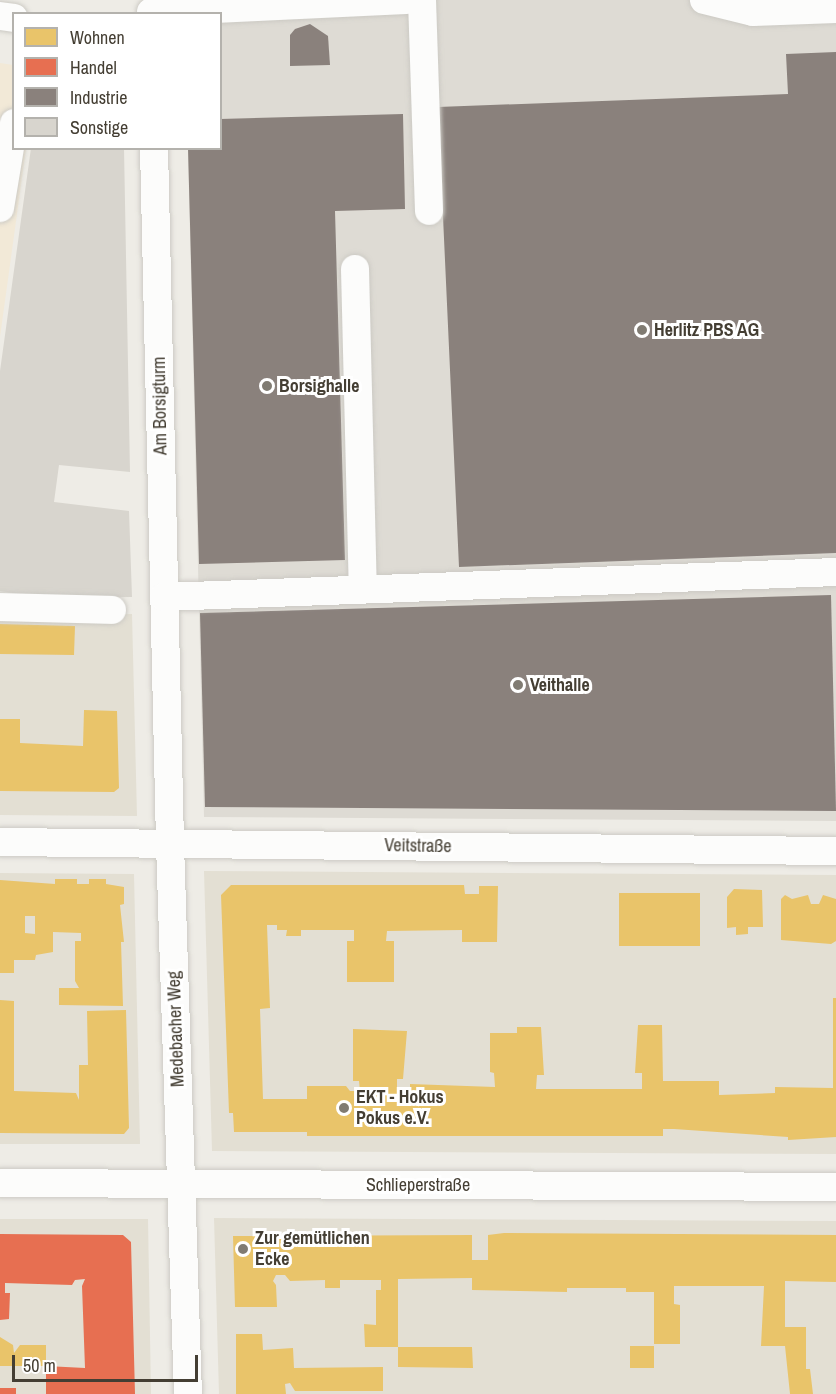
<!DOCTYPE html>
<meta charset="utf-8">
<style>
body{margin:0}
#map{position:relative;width:836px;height:1394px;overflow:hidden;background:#eeece6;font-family:"Archivo Narrow",sans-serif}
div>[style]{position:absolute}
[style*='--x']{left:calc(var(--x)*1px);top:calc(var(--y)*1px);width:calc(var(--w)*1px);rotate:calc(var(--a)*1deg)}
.residential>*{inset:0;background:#e3dfd3}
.commercial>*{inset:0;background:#f2e9d7}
.industrial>*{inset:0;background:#dedbd4}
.homes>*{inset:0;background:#e9c46a}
.shops>*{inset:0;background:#e76f51}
.industry>*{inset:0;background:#8a817c}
.building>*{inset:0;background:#d8d5ce}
.roads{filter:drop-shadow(0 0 2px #cccac4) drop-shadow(0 0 2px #cccac4)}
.minor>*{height:28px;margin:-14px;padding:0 14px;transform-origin:14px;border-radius:14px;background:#fcfcfb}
.dots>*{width:16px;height:16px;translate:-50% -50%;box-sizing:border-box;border:3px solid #fff;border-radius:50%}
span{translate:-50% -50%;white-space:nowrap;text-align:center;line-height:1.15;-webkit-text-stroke:6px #fff;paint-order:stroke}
.poi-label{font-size:18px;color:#443e33;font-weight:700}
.left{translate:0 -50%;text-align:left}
.street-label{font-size:18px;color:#443e33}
.legend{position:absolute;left:12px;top:12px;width:210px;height:138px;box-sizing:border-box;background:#fff;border:2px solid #b4b2ad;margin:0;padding:8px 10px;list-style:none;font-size:18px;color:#443e33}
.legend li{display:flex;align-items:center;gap:12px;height:30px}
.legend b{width:30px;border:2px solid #b4b2ad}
.scale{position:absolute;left:12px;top:1355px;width:186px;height:27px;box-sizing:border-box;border:3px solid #443e33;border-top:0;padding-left:8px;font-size:18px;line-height:21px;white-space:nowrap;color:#443e33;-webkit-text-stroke:4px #fff;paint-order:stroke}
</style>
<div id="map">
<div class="residential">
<i style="clip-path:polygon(0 611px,132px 614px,137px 816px,0 815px)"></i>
<i style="clip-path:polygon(204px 871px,836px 875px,836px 1154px,212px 1151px)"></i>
<i style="clip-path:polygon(0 873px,134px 874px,140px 1144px,0 1144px)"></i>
<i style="clip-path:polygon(214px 1218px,836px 1221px,836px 1394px,219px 1394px)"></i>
<i style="clip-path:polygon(0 1219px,148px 1219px,151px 1394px,0 1394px)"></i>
</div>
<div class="commercial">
<i style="clip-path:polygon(0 63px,13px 65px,14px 148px,26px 149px,0 337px)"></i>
</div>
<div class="industrial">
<i style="clip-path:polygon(182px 0,836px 0,836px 821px,204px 817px,188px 149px,220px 148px,220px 14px)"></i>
</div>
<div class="homes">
<i style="clip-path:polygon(0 624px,75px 626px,74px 655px,0 654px)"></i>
<i style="clip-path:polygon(84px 710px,117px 711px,119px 788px,114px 792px,0 791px,0 719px,20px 719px,20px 743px,83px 746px)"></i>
<i style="clip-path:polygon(evenodd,55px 879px,77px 879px,77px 884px,89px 884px,89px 879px,106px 879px,106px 884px,124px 887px,124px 904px,120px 905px,124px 942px,121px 942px,123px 1006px,59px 1005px,59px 988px,79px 988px,75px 981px,75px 941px,81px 941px,81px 933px,53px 932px,53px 952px,36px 955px,35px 960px,14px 960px,14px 973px,0 973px,0 880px,55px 884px,55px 879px,25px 916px,35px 916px,35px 934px,25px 933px,25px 916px)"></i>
<i style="clip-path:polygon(231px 885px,464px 885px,465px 894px,479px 894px,479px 886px,498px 886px,497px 942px,462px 942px,462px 930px,387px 931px,386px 941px,394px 941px,394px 982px,347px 982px,347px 941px,354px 941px,354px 930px,301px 930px,301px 936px,286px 936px,287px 930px,277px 930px,277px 925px,267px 925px,270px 1008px,260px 1009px,263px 1099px,307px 1099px,307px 1086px,346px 1086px,350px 1091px,360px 1091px,359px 1081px,353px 1081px,353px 1029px,407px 1031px,403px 1079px,397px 1079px,397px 1090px,410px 1090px,410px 1084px,495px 1087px,494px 1073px,490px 1072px,490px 1033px,517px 1033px,517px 1027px,541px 1027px,544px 1075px,537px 1075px,536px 1089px,642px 1089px,642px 1073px,635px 1073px,638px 1025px,662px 1025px,663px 1081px,719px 1081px,719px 1095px,775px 1093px,775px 1087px,833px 1088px,833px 998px,836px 998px,836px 1137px,788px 1140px,788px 1137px,674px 1129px,663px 1129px,663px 1136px,307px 1136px,307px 1132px,234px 1132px,233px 1113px,229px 1113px,221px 895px)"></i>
<i style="clip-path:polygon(734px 889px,762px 890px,763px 927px,748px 927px,748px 934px,736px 935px,736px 927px,727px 928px,727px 897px)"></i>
<i style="clip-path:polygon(619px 893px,700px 893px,700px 946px,619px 946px)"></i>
<i style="clip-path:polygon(785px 895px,792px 899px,808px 895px,811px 904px,819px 904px,823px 895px,836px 899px,836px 941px,831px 944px,781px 940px,781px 899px)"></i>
<i style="clip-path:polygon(0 1000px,14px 1001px,14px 1091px,76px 1093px,79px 1100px,79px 1065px,88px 1065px,87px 1011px,126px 1010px,129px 1128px,124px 1134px,0 1133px)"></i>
<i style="clip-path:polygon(504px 1233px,836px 1235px,836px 1282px,785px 1281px,785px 1327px,806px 1327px,806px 1369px,810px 1369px,813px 1394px,790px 1394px,785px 1346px,761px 1346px,764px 1286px,674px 1286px,674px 1304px,680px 1305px,680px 1344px,654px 1344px,654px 1292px,626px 1292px,626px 1288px,567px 1288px,567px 1292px,472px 1290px,472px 1278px,398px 1279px,398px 1347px,472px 1347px,473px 1368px,398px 1367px,398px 1347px,365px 1347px,364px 1324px,376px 1325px,376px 1290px,381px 1290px,381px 1280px,340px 1280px,340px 1288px,325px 1288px,325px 1280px,290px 1281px,285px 1275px,276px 1275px,273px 1281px,276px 1285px,277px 1307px,235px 1307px,233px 1236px,472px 1235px,472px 1260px,488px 1260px,488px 1235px)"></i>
<i style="clip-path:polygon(236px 1334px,262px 1334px,263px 1350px,293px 1348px,294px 1368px,383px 1367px,383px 1391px,295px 1391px,290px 1383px,285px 1384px,286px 1394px,236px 1394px)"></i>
<i style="clip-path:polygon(0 1337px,13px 1345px,14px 1353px,20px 1345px,46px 1345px,46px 1366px,0 1366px)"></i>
<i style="clip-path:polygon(630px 1346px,654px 1346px,654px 1368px,630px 1368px)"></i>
</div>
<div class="shops">
<i style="clip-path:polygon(0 1234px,123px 1235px,131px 1242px,135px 1394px,46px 1394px,46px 1366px,85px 1368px,82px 1286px,85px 1279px,75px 1280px,72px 1285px,5px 1283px,5px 1293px,10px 1293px,9px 1319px,0 1320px)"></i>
<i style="clip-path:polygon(0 1388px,16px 1388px,16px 1394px,0 1394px)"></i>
</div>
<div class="industry">
<i style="clip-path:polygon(310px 24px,328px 36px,330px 65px,290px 66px,290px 35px,295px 29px)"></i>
<i style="clip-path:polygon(836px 52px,836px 553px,459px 567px,438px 107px,788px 94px,786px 54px)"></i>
<i style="clip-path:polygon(403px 114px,405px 209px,335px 211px,345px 560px,199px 564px,188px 148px,220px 148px,220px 119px)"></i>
<i style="clip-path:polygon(831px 595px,836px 811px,205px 807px,200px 613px)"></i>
</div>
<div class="building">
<i style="clip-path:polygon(31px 148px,124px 148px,130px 472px,59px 465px,54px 502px,129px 511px,132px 597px,43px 598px,0 591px,0 371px)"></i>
</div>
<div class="roads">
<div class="minor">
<i style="--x:422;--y:0;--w:211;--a:88.1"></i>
<i style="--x:704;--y:0;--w:50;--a:13.8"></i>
<i style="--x:753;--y:12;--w:83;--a:-2.1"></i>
<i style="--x:151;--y:12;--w:255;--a:-2.7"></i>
<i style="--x:0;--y:16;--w:14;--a:8"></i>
<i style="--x:154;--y:148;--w:696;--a:88.68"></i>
<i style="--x:170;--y:844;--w:550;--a:88.13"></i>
<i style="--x:0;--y:208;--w:86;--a:-80.6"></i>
<i style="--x:355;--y:269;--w:320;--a:88.6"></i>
<i style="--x:164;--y:597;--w:672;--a:-2.13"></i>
<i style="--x:0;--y:607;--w:112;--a:1.5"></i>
<i style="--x:0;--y:842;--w:836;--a:0.62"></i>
<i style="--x:0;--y:1183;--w:836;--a:0.27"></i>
</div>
</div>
<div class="dots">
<i style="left:642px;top:330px;background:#807b72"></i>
<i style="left:267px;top:386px;background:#807b72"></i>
<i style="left:518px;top:685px;background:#807b72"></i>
<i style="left:344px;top:1108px;background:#807b72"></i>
<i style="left:243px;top:1249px;background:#807b72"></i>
</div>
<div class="poi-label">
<span class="left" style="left:654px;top:330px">Herlitz PBS AG</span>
<span class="left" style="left:279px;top:386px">Borsighalle</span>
<span class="left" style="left:530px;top:685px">Veithalle</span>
<span class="left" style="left:356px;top:1108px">EKT - Hokus<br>Pokus e.V.</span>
<span class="left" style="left:255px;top:1249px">Zur gemütlichen<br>Ecke</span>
</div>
<div class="street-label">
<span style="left:160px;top:406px;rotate:-91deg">Am Borsigturm</span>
<span style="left:418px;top:846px;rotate:1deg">Veitstraße</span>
<span style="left:176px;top:1029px;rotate:-92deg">Medebacher Weg</span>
<span style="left:418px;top:1185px">Schlieperstraße</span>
</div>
<ul class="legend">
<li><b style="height:16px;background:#e9c46a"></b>Wohnen</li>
<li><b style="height:16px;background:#e76f51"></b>Handel</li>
<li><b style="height:16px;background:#8a817c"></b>Industrie</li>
<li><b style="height:16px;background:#d8d5ce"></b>Sonstige</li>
</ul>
<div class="scale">50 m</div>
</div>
